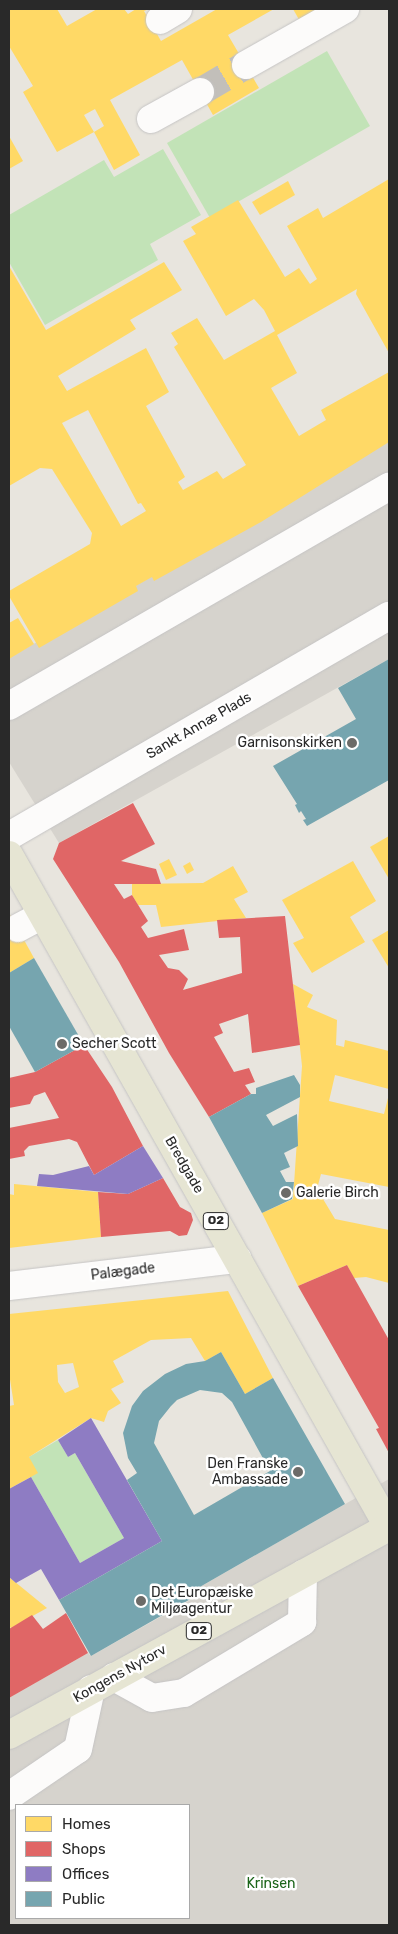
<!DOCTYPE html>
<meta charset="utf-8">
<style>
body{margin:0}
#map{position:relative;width:398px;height:1934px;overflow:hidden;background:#e8e5de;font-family:Rubik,sans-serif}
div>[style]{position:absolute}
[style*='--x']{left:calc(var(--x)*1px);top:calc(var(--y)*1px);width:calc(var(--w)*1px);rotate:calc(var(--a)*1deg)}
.green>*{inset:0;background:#c2e3b7}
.plaza>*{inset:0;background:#d6d3cd}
.homes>*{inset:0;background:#ffd966}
.shops>*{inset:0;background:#e06666}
.offices>*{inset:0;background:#8e7cc3}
.public>*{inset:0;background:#76a5af}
.minor-tunnel>*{height:28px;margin-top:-14px;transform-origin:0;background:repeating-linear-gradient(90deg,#c2bfba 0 28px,transparent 0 42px)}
.roads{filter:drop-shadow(0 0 1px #c5c4c4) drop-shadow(0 0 1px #c5c4c4)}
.minor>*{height:28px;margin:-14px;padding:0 14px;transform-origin:14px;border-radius:14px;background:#fcfbfa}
.major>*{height:28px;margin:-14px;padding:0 14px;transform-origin:14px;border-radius:14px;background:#e6e5d3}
.dots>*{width:14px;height:14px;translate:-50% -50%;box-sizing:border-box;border:2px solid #fff;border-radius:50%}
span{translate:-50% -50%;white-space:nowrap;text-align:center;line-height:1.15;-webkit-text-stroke:5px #fff;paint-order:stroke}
.shield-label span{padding:1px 4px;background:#fff;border:1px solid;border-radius:4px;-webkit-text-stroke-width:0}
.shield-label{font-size:12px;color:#292929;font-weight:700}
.street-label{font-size:14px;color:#292929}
.poi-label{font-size:14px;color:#292929}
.right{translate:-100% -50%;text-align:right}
.left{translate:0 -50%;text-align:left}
.park-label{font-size:14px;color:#1c651a}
.frame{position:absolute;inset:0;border:10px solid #292929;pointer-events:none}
.legend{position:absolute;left:15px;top:1804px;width:175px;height:115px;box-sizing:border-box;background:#fff;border:1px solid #a9a9a9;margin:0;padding:6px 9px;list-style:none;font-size:15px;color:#292929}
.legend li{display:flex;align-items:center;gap:10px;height:25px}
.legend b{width:25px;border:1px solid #a9a9a9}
</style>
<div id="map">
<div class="green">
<i style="clip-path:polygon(327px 51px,370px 126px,210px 218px,167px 143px)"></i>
<i style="clip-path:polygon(163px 149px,201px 215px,150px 244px,158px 260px,45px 325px,9px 262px,9px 215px,104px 160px,114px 177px)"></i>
<i style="clip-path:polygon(58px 1440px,68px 1457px,75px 1453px,124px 1538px,80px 1563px,31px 1477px,29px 1457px)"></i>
</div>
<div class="plaza">
<i style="clip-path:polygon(389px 441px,389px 659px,59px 843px,9px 762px,9px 658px)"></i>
<i style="clip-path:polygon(evenodd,389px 1479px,389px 1925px,9px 1925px,9px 1698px,88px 1653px,91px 1656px,194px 1598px,191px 1592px,389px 1479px,16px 1805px,189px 1805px,189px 1918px,16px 1918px,16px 1805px)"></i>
</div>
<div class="homes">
<i style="clip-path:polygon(9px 9px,57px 9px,67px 26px,97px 9px,124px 9px,128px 14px,136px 9px,149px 9px,144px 11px,161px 41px,217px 9px,274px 9px,228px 35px,259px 88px,213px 115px,182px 60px,110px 100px,140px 155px,114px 170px,94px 132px,104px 126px,95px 109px,84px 115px,94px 132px,57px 152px,23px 92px,33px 86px,9px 46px)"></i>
<i style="clip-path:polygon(293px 9px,325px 9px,301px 23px)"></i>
<i style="clip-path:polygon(9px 136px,23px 161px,9px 169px)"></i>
<i style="clip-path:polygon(evenodd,389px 179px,389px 353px,356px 294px,357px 289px,277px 335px,297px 373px,271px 388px,299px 436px,326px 420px,321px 410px,389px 372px,389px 442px,261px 522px,154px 581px,152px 577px,136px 586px,138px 591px,39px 648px,9px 596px,9px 591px,90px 544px,92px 533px,52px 469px,40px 468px,9px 486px,9px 266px,46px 330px,164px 262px,182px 290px,130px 320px,136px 329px,58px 376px,67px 391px,146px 348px,169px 392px,146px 406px,185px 477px,178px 482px,183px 490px,217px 471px,223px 479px,246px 465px,174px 347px,178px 344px,171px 333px,197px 318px,224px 360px,275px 331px,264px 310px,254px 299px,226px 316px,183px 241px,196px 234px,191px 227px,238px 200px,285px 277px,299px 268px,310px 284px,317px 279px,287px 226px,318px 208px,323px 218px,389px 179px,88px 410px,138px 504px,141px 503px,146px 511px,121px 526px,62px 423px,88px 410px)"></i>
<i style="clip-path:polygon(288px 181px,295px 195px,260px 215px,252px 202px)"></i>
<i style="clip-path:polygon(18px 618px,34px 644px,9px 659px,9px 623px)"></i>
<i style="clip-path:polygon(389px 836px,389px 879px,370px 847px)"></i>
<i style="clip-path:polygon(169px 859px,177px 875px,166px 880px,159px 864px)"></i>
<i style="clip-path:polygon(353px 861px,376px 901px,350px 917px,365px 942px,312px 973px,293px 943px,304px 938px,282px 900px)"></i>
<i style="clip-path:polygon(190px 862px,194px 870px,187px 874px,183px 866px)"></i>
<i style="clip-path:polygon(233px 866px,248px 892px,234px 899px,246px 918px,161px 927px,156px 905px,138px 905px,132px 895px,132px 884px,203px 883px)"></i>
<i style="clip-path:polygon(9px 913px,34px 958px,9px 973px)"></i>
<i style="clip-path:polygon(389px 930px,389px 968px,372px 940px)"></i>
<i style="clip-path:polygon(293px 984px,313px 995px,307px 1007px,337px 1020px,336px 1045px,344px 1047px,345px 1040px,389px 1051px,389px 1089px,335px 1075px,329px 1101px,384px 1114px,389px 1094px,389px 1187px,321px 1174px,317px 1189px,335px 1219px,389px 1230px,389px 1283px,366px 1277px,354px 1278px,347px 1265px,298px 1286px,262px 1213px,293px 1199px,302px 1066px)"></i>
<i style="clip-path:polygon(14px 1184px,98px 1192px,101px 1237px,9px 1248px,9px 1194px,14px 1195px)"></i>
<i style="clip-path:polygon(evenodd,228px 1291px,273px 1378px,245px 1394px,221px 1352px,205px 1361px,191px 1338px,151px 1340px,113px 1361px,124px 1382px,111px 1389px,121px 1403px,108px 1411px,104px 1422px,91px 1418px,29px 1457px,38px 1473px,9px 1489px,9px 1406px,14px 1405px,9px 1373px,9px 1314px,228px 1291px,73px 1363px,79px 1387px,65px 1393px,58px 1382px,57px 1365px,73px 1363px)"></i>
<i style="clip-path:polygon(9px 1577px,47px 1608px,11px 1628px,9px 1626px)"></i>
</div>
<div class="shops">
<i style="clip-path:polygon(133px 803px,155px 844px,121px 861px,156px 869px,161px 884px,114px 884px,124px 899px,132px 895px,148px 921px,141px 927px,148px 938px,184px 929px,189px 950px,159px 955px,168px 968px,179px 970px,188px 979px,183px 990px,242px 973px,240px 937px,219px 938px,217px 920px,285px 916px,300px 1045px,252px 1053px,248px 1014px,219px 1024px,223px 1033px,214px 1037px,234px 1072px,249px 1068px,255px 1082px,245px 1085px,251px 1094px,209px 1117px,169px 1053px,119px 962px,53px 859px,59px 843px)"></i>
<i style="clip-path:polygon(84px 1045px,112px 1087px,143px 1146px,94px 1175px,77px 1142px,69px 1139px,29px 1146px,24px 1151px,25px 1156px,9px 1159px,9px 1128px,59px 1118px,45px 1092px,34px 1096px,30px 1104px,9px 1108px,9px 1078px,35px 1072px)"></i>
<i style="clip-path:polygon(163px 1178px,180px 1207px,191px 1213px,193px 1220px,187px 1235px,179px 1236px,170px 1231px,101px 1237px,98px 1192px,128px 1194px)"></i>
<i style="clip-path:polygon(347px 1265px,389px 1340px,389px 1453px,376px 1429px,379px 1428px,298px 1286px)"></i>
<i style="clip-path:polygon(66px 1613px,88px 1653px,9px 1698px,9px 1629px,32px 1615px,43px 1629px)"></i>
</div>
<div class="offices">
<i style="clip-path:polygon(143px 1146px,163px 1178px,128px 1194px,37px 1186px,39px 1174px,53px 1175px,89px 1166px,94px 1175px)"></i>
<i style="clip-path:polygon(91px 1418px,162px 1541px,59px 1600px,41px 1569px,16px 1583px,9px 1577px,9px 1489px,31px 1477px,80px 1563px,124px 1538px,75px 1453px,68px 1457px,58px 1440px)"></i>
</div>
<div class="public">
<i style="clip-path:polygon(389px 659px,389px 780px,307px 826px,303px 820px,306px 819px,301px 811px,299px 813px,295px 805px,297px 804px,273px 766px,356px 719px,338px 688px)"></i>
<i style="clip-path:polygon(34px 958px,84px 1045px,35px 1072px,9px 1026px,9px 973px)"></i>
<i style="clip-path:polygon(294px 1075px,300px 1085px,300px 1097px,266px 1115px,273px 1126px,297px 1114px,298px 1146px,284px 1153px,290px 1167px,280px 1171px,286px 1182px,294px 1182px,292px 1199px,262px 1213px,209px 1117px,251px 1094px,256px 1094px,256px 1088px)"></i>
<i style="clip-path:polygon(evenodd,221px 1352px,245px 1394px,273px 1378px,345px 1504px,191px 1592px,194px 1597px,91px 1656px,59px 1600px,162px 1541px,127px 1480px,137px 1473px,128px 1458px,123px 1433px,132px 1406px,143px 1391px,165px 1374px,186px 1364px,205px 1361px,221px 1352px,200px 1390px,222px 1393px,232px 1402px,270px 1471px,194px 1515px,154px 1443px,159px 1421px,171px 1406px,177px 1400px,200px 1390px)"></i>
</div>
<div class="minor-tunnel">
<i style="--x:200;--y:92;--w:53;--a:-30.4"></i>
</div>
<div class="roads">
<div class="minor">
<i style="--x:160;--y:20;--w:21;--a:-31"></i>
<i style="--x:246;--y:65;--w:114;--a:-29.5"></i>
<i style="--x:151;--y:119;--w:56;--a:-28.9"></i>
<i style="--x:9;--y:706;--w:439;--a:-30"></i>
<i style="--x:9;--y:836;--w:439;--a:-30.1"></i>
<i style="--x:18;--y:928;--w:27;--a:-28"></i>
<i style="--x:9;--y:1286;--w:230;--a:-6.8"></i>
<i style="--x:114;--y:1677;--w:43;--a:28.9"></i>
<i style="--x:152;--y:1698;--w:32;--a:-9"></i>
<i style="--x:184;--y:1693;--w:138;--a:-31"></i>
<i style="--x:302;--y:1622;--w:48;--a:-88.8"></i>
<i style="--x:9;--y:1796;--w:83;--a:-34.3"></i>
<i style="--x:78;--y:1749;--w:61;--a:-77.8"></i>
</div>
<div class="major">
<i style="--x:9;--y:855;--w:773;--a:60.55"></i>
<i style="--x:9;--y:1735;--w:433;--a:-28.7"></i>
</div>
</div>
<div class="dots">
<i style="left:352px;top:743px;background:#6c6b68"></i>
<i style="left:62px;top:1044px;background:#6c6b68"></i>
<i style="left:286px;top:1193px;background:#6c6b68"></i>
<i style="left:298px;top:1472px;background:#6c6b68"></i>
<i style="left:141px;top:1601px;background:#6c6b68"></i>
</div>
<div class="shield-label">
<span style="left:216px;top:1221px">O2</span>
<span style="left:199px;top:1631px">O2</span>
</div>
<div class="street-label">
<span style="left:199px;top:726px;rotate:-30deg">Sankt Annæ Plads</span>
<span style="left:184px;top:1165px;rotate:60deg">Bredgade</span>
<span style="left:123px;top:1272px;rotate:-7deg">Palægade</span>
<span style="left:120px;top:1674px;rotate:-29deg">Kongens Nytorv</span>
</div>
<div class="poi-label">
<span class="right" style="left:342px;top:743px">Garnisonskirken</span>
<span class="left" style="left:72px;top:1044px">Secher Scott</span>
<span class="left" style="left:296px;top:1193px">Galerie Birch</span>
<span class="right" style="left:288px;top:1472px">Den Franske<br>Ambassade</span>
<span class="left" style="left:151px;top:1601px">Det Europæiske<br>Miljøagentur</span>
</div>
<div class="park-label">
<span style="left:271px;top:1884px">Krinsen</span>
</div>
<div class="frame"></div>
<ul class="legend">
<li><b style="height:14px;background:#ffd966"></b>Homes</li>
<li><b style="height:14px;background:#e06666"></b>Shops</li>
<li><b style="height:14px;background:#8e7cc3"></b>Offices</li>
<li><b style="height:14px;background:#76a5af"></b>Public</li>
</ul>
</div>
